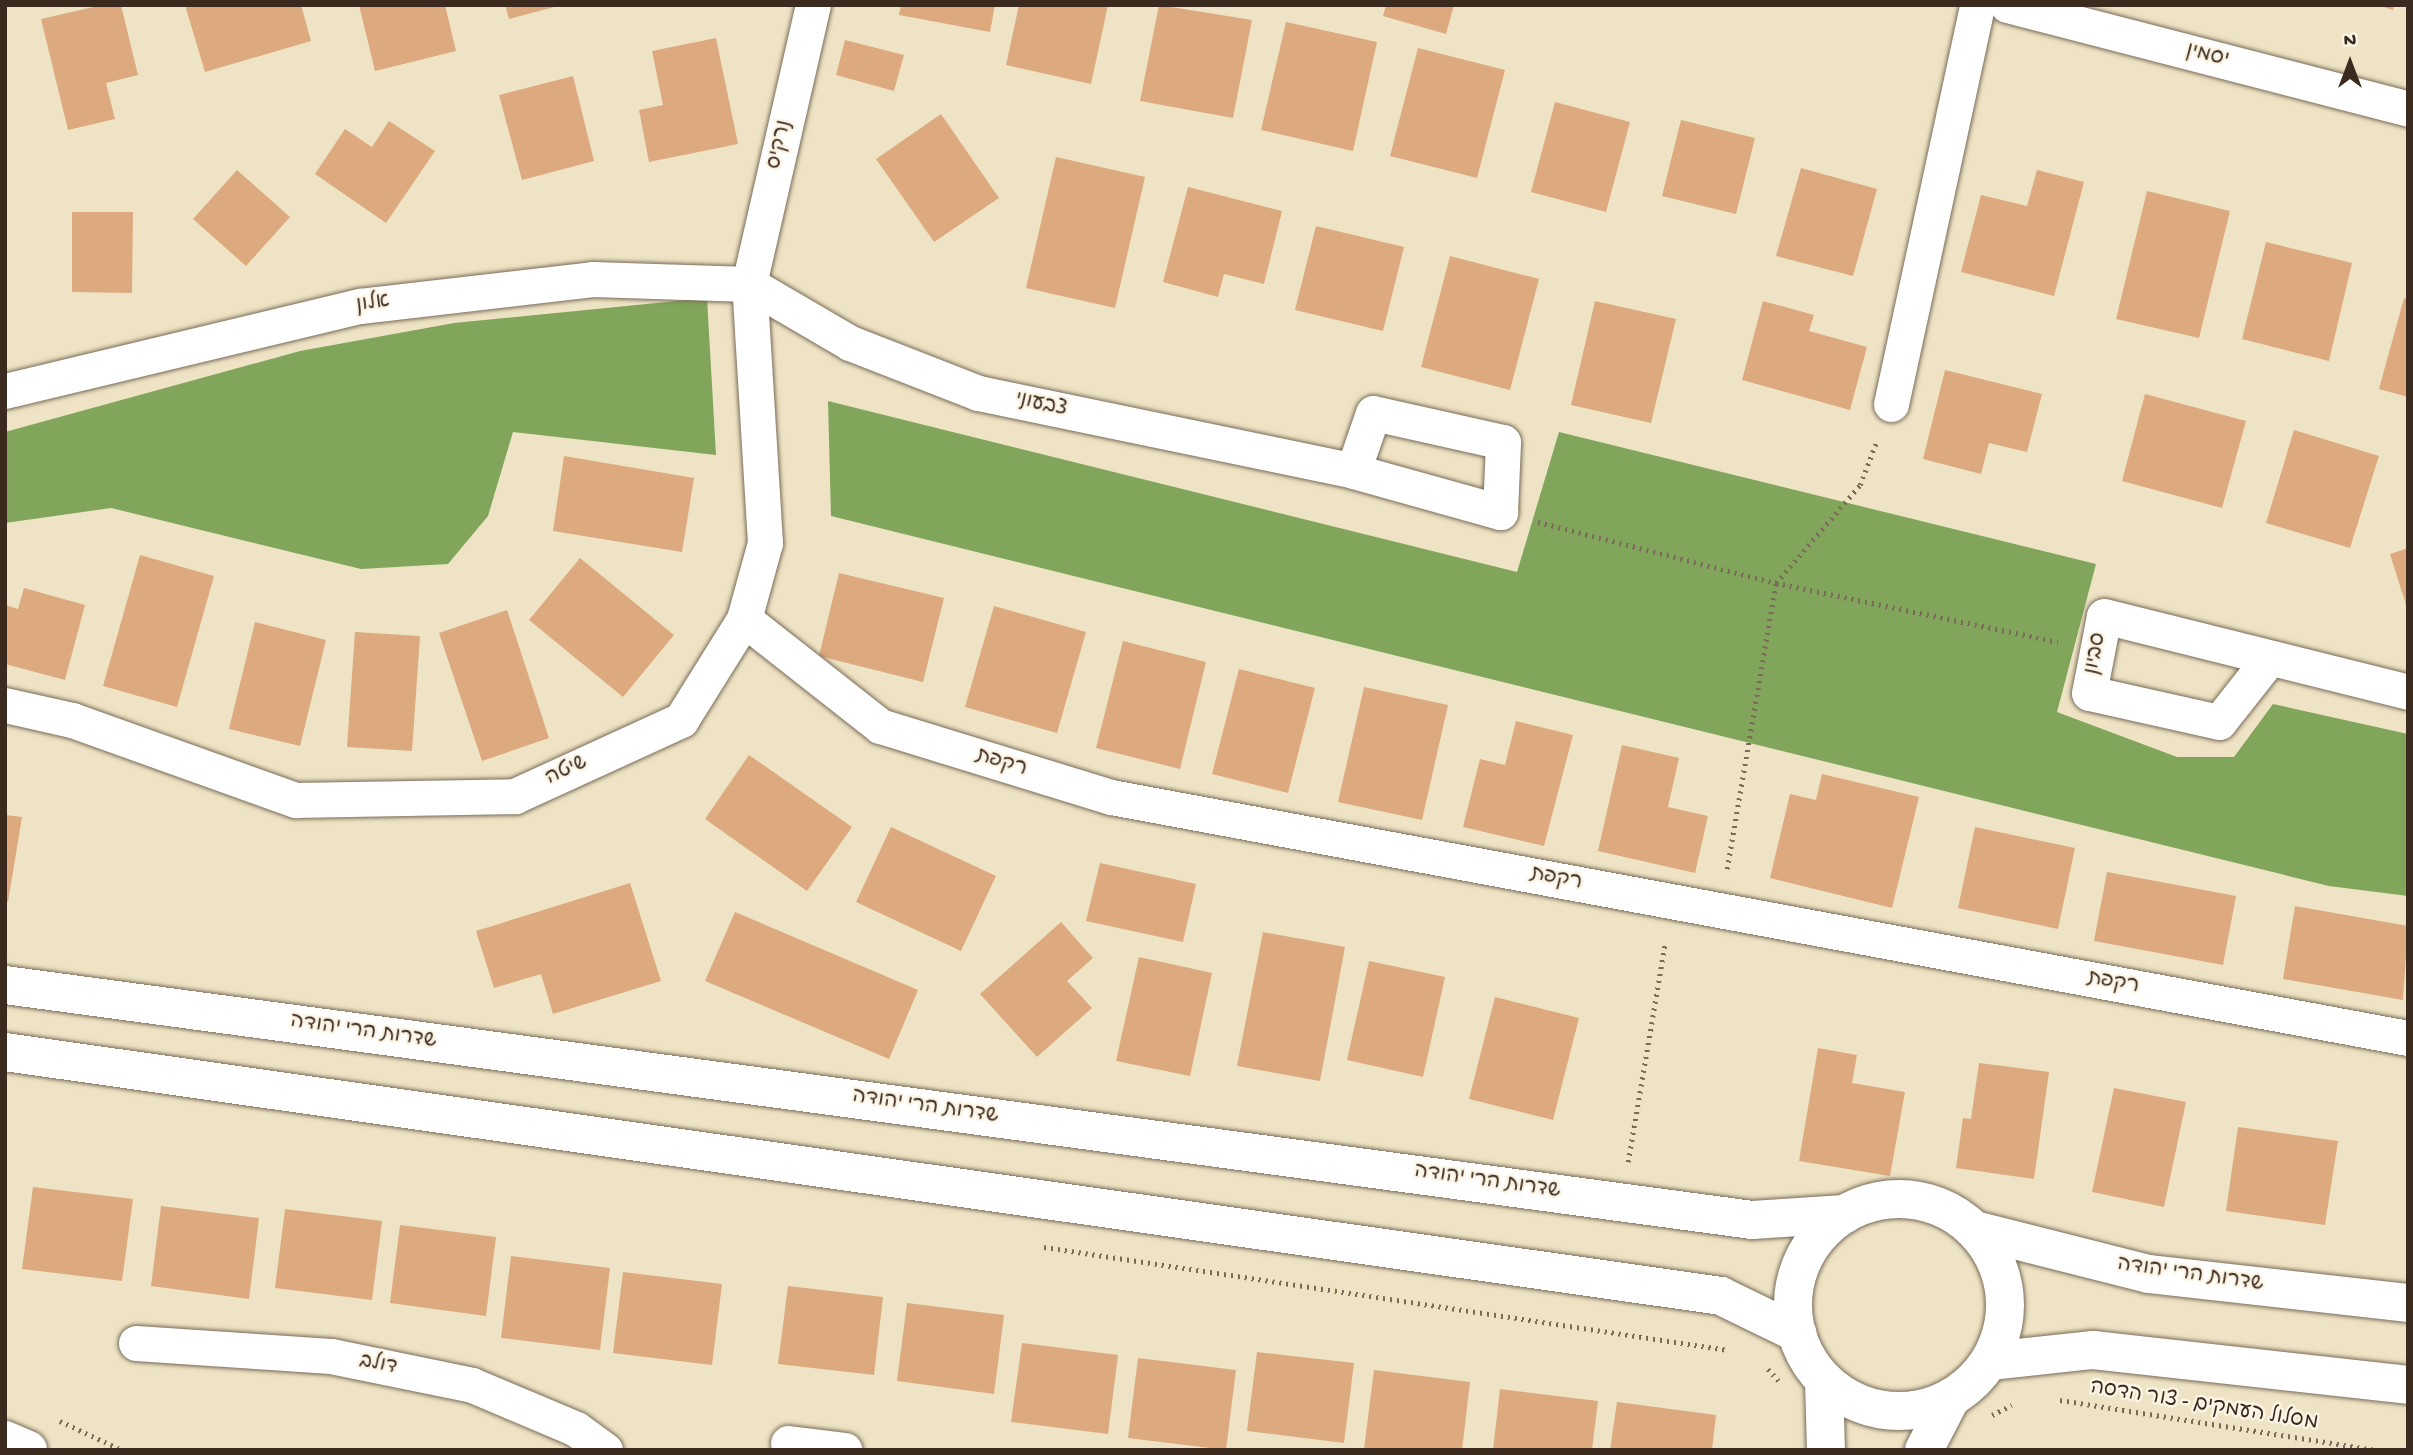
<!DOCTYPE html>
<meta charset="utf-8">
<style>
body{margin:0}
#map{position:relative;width:2413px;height:1455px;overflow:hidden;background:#eee4c5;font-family:"Gochi Hand","Playpen Sans Hebrew",sans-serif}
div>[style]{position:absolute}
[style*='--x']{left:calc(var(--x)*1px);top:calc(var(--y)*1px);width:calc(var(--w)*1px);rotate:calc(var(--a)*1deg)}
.forest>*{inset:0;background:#81a55a}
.building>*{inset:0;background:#dda97f}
.path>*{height:4.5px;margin-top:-2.25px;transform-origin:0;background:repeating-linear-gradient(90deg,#7a6b58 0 2px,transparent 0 7px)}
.roads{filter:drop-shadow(0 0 2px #7a6b58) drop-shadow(0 0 2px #7a6b58)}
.minor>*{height:35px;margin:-17.5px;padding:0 17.5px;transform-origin:17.5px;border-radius:17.5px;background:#fff}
.tertiary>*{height:38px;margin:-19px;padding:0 19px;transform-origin:19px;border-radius:19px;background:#fff}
.tertiary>.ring{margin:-19px;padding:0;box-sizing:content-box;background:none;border:38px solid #fff;border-radius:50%}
span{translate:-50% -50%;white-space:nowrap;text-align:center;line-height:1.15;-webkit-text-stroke:5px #fcf5e5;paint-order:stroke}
.street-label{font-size:21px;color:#3b2a1e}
.frame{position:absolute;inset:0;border:7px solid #3b2a1e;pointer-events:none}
.north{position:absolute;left:2315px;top:28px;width:70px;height:70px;-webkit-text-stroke:5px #fcf5e5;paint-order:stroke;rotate:0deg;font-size:19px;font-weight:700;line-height:28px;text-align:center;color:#3b2a1e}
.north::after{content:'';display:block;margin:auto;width:24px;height:32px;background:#3b2a1e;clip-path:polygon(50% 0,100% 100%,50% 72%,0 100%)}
</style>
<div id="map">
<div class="forest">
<i style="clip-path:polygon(707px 298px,716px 455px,513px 432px,488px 516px,448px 564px,361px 569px,111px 508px,5px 523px,5px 432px,300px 351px,454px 323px)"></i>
<i style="clip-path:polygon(828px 401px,1517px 572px,1559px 432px,2096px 564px,2057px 712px,2177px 757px,2234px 757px,2273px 704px,2408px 734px,2408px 896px,2329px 886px,831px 516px)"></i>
</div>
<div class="building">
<i style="clip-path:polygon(102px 5px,121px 5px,138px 75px,106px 83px,115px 119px,68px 130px,41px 19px)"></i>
<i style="clip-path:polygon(185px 5px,301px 5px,311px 41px,205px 72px)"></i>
<i style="clip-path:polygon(359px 5px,445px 5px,456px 51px,375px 71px)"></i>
<i style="clip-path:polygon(505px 5px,558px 5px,558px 6px,509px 19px)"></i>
<i style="clip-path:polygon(901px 5px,995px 5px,990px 32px,899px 15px)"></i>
<i style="clip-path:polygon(1019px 5px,1108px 5px,1091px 84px,1006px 65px)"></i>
<i style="clip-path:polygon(1159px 5px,1252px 20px,1233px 118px,1140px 101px)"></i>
<i style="clip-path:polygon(1386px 5px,1454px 5px,1446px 34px,1383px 16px)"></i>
<i style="clip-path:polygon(2377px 5px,2394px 5px,2393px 10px)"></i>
<i style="clip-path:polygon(1286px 22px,1377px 42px,1353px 151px,1261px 130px)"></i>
<i style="clip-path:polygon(716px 38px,738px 144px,649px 162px,639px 110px,663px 105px,652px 51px)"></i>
<i style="clip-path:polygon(845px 40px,904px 55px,894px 91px,836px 75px)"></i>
<i style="clip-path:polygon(1418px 48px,1505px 70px,1477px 178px,1390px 156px)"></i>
<i style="clip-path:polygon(573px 76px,594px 161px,522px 180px,499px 95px)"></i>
<i style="clip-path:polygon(1555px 102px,1630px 122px,1606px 212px,1531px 192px)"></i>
<i style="clip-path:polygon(941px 114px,999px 198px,934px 242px,876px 159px)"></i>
<i style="clip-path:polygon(1681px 120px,1755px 138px,1736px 214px,1662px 196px)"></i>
<i style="clip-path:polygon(389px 121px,435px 151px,386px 223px,315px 174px,345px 129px,372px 147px)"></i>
<i style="clip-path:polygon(1056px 157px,1145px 177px,1115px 308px,1026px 288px)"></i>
<i style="clip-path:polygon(1801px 168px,1877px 189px,1853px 276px,1776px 256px)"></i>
<i style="clip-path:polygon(237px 170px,290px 217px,246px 266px,193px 219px)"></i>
<i style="clip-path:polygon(2037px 170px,2084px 182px,2054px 296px,1961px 272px,1981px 195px,2027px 206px)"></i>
<i style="clip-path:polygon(1188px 187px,1282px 211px,1264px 284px,1224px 274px,1218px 297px,1163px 282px)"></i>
<i style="clip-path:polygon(2147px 191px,2230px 211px,2199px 338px,2116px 319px)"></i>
<i style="clip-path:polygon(72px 212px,133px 212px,132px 293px,72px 292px)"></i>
<i style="clip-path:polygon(1316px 226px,1404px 247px,1383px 331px,1295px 310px)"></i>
<i style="clip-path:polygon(2266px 242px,2352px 263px,2329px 361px,2242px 339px)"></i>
<i style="clip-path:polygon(1450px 256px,1539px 279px,1510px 390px,1421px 367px)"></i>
<i style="clip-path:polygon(2404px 298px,2408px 299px,2408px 397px,2379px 389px)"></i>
<i style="clip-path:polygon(1595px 301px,1676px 319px,1651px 423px,1571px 405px)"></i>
<i style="clip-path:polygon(1763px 301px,1814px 315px,1809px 331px,1867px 347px,1850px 410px,1742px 380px)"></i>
<i style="clip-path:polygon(1945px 370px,2042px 394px,2027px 452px,1989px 443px,1981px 474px,1923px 459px)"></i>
<i style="clip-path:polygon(2145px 394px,2246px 421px,2222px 508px,2122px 481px)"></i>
<i style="clip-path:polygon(2294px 430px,2379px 456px,2350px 548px,2266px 523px)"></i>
<i style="clip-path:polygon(564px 456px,694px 478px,682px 552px,553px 531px)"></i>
<i style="clip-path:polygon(2408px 548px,2408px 608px,2407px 608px,2390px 554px)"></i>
<i style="clip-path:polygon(140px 555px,214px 576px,177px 707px,103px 686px)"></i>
<i style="clip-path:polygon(580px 558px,674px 635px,623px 697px,529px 620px)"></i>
<i style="clip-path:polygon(839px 573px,944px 598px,923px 682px,819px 656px)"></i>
<i style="clip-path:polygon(24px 588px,85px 605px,65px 680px,5px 664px,5px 605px,18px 609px)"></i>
<i style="clip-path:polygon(994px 606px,1086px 632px,1057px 733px,965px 707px)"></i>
<i style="clip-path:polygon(507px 610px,549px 738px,482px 761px,439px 633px)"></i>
<i style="clip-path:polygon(255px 622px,326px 640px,300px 746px,229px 729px)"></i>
<i style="clip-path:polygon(355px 632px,420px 636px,412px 751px,347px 747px)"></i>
<i style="clip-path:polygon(1123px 641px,1206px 662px,1180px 769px,1096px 748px)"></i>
<i style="clip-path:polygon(1239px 669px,1315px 688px,1288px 793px,1212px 774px)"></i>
<i style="clip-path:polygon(1364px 687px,1448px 705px,1422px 820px,1338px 802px)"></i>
<i style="clip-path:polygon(1516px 721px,1573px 735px,1544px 846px,1463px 827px,1480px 759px,1505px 765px)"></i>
<i style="clip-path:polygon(1622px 745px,1679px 758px,1668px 807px,1708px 816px,1695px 873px,1598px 851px)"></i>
<i style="clip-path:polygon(749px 755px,852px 827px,807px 891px,705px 819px)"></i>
<i style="clip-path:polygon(1822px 774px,1919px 797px,1892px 908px,1770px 878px,1790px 794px,1816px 800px)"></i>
<i style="clip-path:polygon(5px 815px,22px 817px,8px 902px,5px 901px)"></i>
<i style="clip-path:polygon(891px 827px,996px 876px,961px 951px,856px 902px)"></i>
<i style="clip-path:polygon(1975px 827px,2075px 848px,2058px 929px,1958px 908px)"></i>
<i style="clip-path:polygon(1100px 863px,1196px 884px,1183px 942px,1086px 921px)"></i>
<i style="clip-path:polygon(2107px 872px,2236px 896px,2223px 965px,2094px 941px)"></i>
<i style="clip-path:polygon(630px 883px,661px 981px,553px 1014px,541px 974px,494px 988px,476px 931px)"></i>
<i style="clip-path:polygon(2295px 906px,2408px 926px,2403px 1000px,2283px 979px)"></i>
<i style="clip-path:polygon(735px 912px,918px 990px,889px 1059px,705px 981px)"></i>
<i style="clip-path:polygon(1061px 922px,1093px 958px,1067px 981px,1092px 1008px,1037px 1057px,980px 994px)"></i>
<i style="clip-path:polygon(1263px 932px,1345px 947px,1320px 1081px,1237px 1066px)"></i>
<i style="clip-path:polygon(1139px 957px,1212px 973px,1190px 1076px,1116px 1061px)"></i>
<i style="clip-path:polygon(1369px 961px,1445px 977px,1423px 1077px,1347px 1060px)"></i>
<i style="clip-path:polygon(1495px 997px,1579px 1018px,1553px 1120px,1469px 1099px)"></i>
<i style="clip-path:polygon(1818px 1048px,1857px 1055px,1852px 1083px,1905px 1092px,1890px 1176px,1799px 1161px)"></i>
<i style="clip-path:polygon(1979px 1063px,2049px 1072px,2034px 1179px,1956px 1168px,1963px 1118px,1971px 1119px)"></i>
<i style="clip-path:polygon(2114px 1088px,2186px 1102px,2164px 1207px,2092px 1192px)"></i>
<i style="clip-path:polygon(2238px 1127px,2338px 1141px,2325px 1225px,2226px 1211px)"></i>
<i style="clip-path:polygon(33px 1187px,133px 1199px,122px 1281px,22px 1269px)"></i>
<i style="clip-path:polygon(161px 1206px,259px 1218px,249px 1299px,151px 1286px)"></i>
<i style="clip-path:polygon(285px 1209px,382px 1221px,372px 1300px,275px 1288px)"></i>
<i style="clip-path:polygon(400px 1225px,496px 1237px,486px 1316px,390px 1303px)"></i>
<i style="clip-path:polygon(511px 1256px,610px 1268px,600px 1350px,501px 1338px)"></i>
<i style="clip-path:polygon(623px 1272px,722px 1284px,712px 1365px,613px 1353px)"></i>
<i style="clip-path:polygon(788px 1286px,883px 1297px,874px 1375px,778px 1364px)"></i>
<i style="clip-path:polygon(907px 1303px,1004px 1315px,994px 1394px,897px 1381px)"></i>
<i style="clip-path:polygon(1022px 1343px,1118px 1355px,1108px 1434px,1011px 1422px)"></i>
<i style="clip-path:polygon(1257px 1352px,1354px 1363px,1344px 1443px,1247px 1431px)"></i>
<i style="clip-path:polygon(1138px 1358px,1236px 1370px,1226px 1450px,1128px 1438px)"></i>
<i style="clip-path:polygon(1374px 1370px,1470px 1382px,1462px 1450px,1364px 1449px)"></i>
<i style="clip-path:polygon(1500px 1389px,1598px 1401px,1592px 1450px,1493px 1450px)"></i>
<i style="clip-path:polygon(1617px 1402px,1716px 1415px,1712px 1450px,1610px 1450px)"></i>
</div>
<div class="path">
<i style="--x:1538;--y:522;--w:246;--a:14.4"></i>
<i style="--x:1776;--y:583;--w:288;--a:11.8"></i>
<i style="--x:1727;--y:869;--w:290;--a:-80.3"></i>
<i style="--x:1776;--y:583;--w:129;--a:-49.4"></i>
<i style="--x:1860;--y:485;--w:45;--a:-69.1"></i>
<i style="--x:1628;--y:1162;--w:222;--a:-80.4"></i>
<i style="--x:1044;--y:1247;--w:692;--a:8.56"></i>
<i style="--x:1768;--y:1369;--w:19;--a:47"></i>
<i style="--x:2060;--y:1400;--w:318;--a:9"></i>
<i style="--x:1992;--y:1415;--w:22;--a:-27"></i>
<i style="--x:60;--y:1421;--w:68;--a:25.1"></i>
</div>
<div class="roads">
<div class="minor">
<i style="--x:2007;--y:5;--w:414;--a:14.5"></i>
<i style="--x:5;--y:391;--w:365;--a:-13.5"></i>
<i style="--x:360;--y:306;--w:234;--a:-6.6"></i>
<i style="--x:592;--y:279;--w:157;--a:1.8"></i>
<i style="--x:749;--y:284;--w:117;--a:30.3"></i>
<i style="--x:850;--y:343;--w:137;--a:21.3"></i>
<i style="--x:978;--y:393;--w:383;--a:11.7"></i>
<i style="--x:1353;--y:471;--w:153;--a:15.6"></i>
<i style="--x:1500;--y:512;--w:70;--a:-87.5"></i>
<i style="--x:1503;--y:442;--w:133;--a:-167.4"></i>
<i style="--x:1373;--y:413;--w:61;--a:109"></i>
<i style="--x:1891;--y:404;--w:408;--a:-77.8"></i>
<i style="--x:744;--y:619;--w:173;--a:38.2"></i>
<i style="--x:880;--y:726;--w:242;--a:17.1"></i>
<i style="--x:1111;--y:797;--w:1319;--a:10.53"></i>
<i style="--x:2268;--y:660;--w:79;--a:128.3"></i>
<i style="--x:2219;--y:722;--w:133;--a:-167.4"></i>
<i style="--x:2089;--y:693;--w:78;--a:-79"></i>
<i style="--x:2104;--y:616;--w:313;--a:14"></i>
<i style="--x:5;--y:705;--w:69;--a:12.6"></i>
<i style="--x:72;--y:720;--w:238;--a:19.7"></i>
<i style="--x:296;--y:800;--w:219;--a:-1"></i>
<i style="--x:515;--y:796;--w:183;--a:-24.6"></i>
<i style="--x:681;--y:720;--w:119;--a:-58"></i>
<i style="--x:744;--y:619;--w:79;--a:-74.6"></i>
<i style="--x:765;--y:543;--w:259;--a:-93.5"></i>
<i style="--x:749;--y:284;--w:286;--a:-77.1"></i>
<i style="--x:136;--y:1343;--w:195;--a:3.8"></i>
<i style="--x:331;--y:1356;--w:144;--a:11.6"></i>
<i style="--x:472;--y:1385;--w:113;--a:22.9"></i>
<i style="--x:576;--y:1429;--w:36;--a:36"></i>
<i style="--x:788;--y:1443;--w:57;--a:7"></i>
</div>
<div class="tertiary">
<i style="--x:5;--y:985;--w:1763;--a:7.66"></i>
<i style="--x:1752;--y:1220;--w:93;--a:-3.7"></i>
<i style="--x:5;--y:1052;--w:1733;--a:8.09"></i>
<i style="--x:1721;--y:1296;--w:85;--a:26"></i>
<i class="ring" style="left:1793px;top:1199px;width:174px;height:174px"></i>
<i style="--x:1975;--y:1230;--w:179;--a:14.2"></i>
<i style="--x:2149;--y:1274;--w:261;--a:6.4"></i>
<i style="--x:1990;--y:1361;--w:104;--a:-6.1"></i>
<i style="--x:2093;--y:1350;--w:317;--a:6.3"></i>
<i style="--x:1824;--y:1380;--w:70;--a:88.4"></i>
<i style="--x:5;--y:1440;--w:25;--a:23"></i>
<i style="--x:1924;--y:1450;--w:59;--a:-62.6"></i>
</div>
</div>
<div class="street-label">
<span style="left:2207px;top:57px;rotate:14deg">יסמין</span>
<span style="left:781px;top:145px;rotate:-77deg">נרקיס</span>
<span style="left:373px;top:305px;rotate:-8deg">אלון</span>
<span style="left:1041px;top:406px;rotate:12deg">צבעוני</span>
<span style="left:2097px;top:654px;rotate:-79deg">סביון</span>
<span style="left:1001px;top:764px;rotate:17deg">רקפת</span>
<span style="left:567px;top:772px;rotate:-25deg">שיטה</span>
<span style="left:1556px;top:880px;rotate:11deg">רקפת</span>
<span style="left:2113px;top:984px;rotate:10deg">רקפת</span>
<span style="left:363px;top:1033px;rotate:8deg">שדרות הרי יהודה</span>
<span style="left:925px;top:1108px;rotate:8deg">שדרות הרי יהודה</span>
<span style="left:1487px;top:1183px;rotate:8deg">שדרות הרי יהודה</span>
<span style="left:2190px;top:1276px;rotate:8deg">שדרות הרי יהודה</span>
<span style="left:378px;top:1366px;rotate:11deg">דולב</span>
<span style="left:2204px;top:1407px;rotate:9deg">מסלול העמקים - צור הדסה</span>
</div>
<div class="frame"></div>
<div class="north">N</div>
</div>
